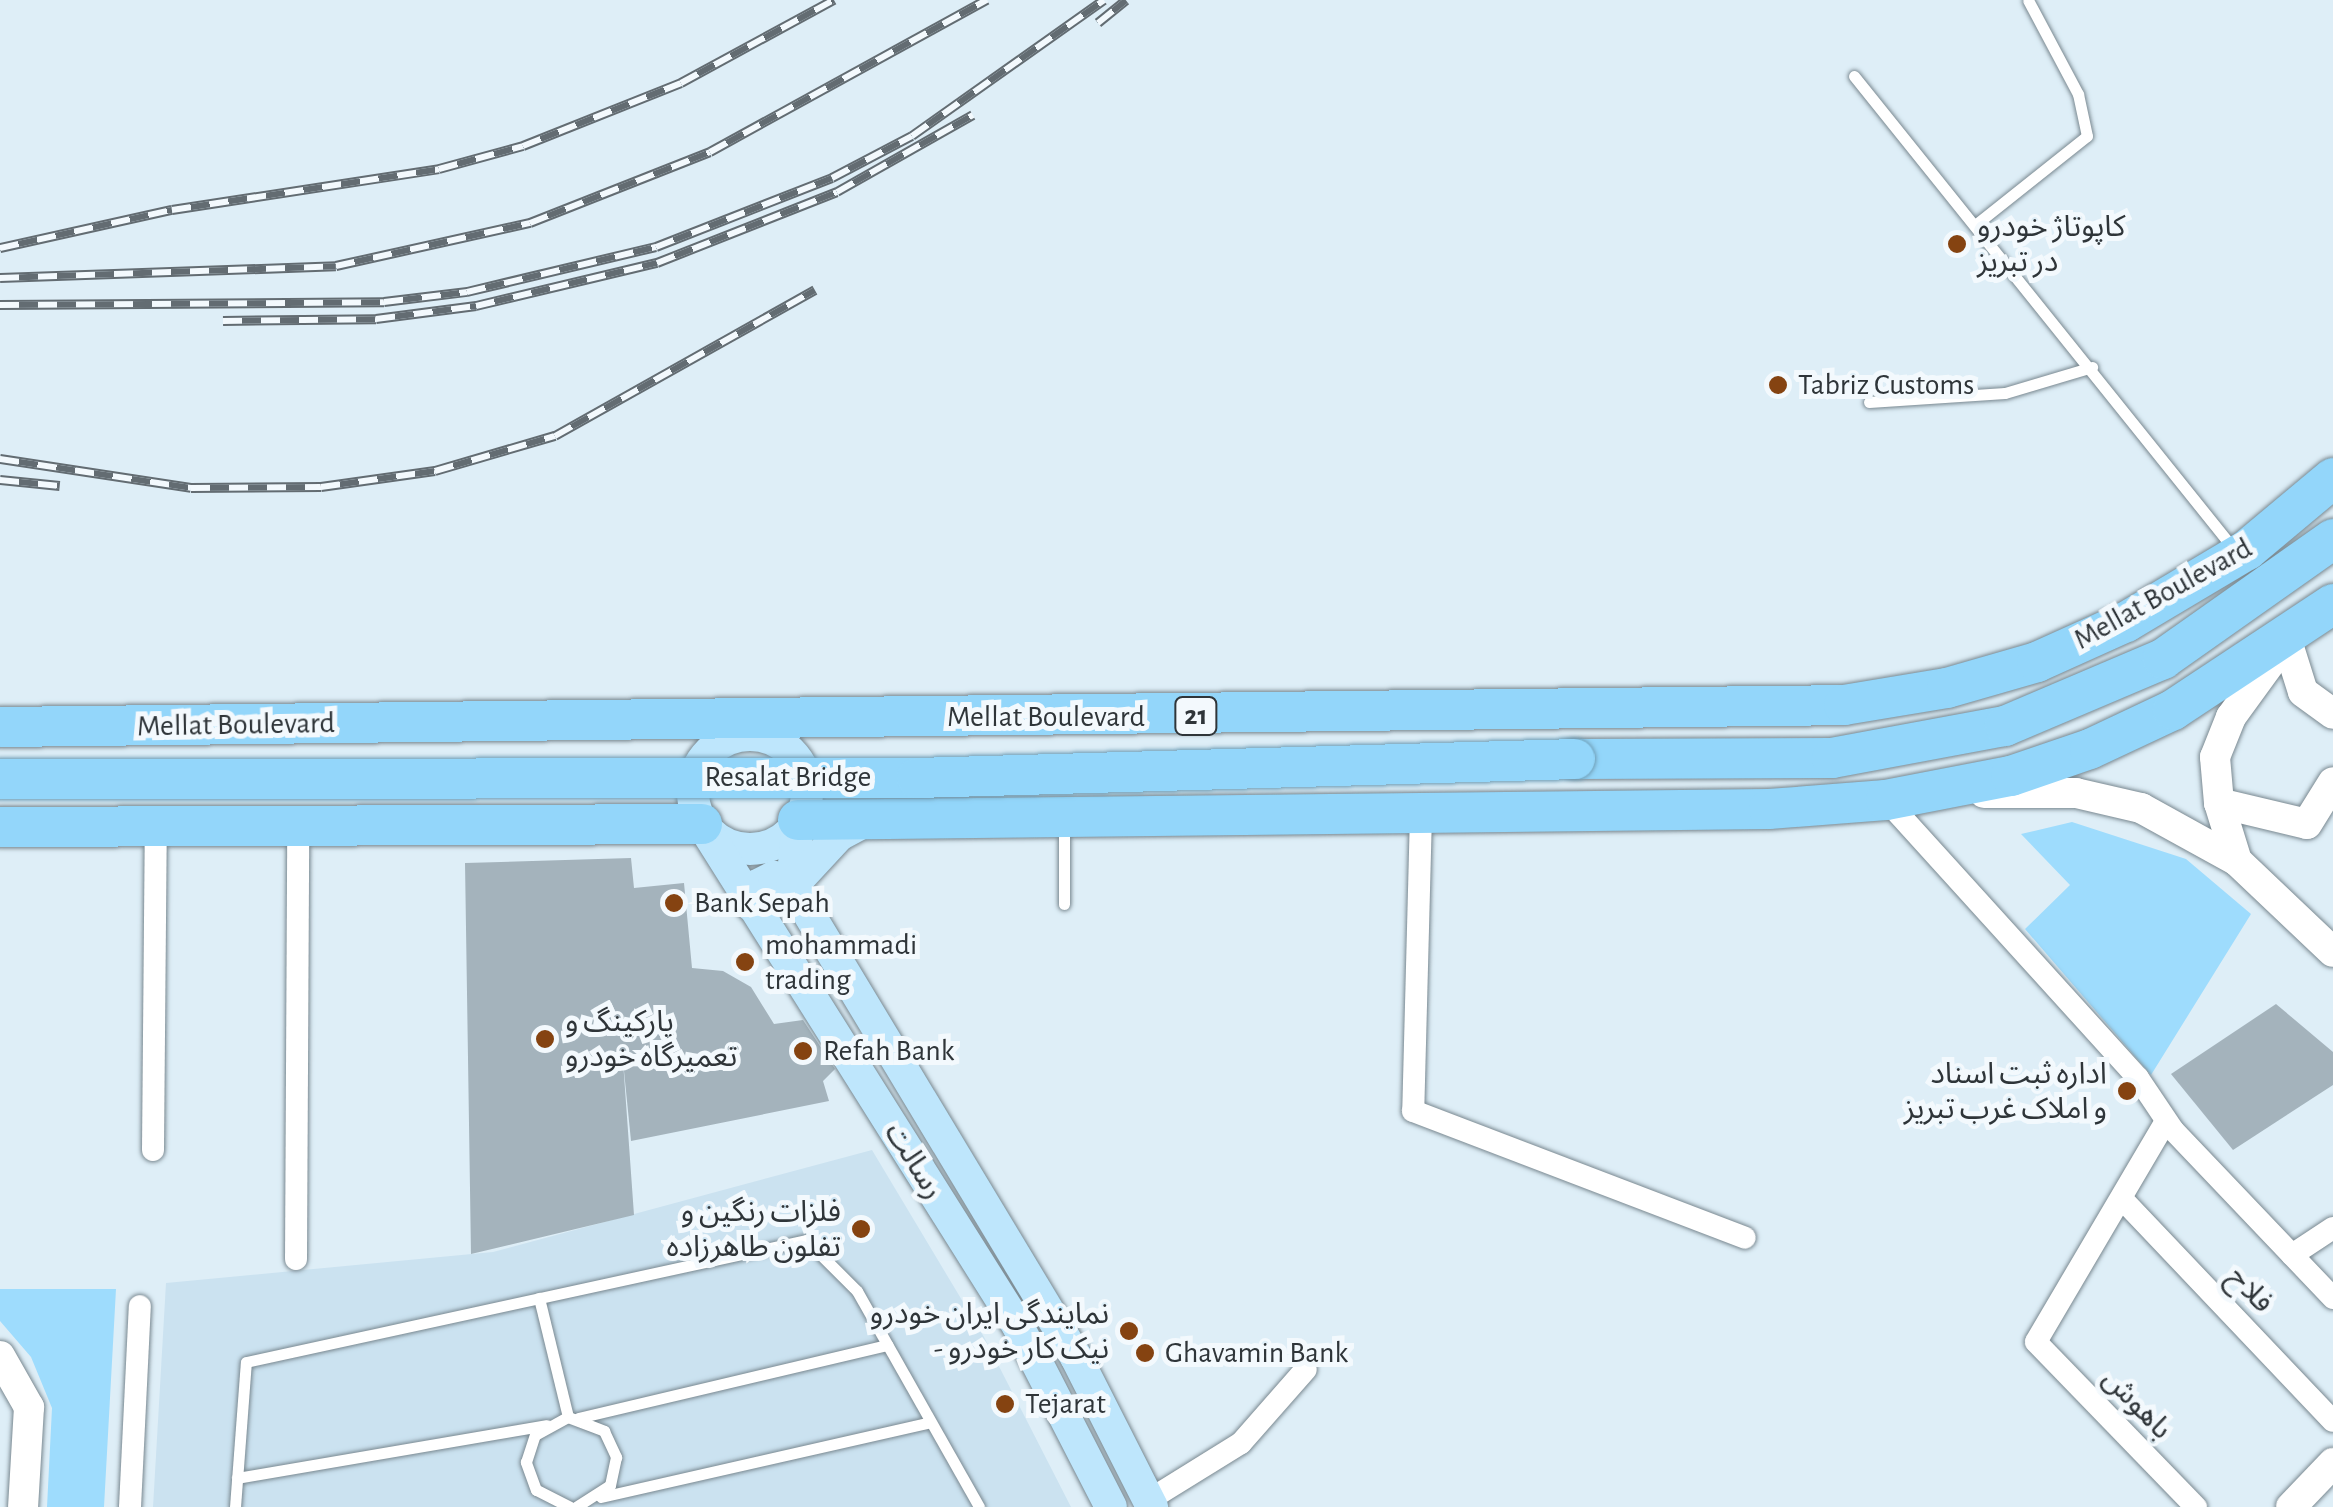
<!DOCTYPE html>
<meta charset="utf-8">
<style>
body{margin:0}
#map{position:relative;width:2333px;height:1507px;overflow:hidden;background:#deeef7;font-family:"Alegreya Sans","Noto Sans Arabic",sans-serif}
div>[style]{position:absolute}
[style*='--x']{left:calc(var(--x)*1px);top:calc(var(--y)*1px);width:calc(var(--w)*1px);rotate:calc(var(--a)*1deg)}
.built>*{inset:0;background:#cbe2f0}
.green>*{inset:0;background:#9edcfd}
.building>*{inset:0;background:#a4b3bc}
.roads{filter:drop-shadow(0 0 2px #798890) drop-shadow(0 0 2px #798890)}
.lane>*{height:11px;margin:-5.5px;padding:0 5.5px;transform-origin:5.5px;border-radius:5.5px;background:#fff}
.street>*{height:22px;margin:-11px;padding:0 11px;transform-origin:11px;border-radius:11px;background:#fff}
.secondary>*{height:30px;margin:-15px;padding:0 15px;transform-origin:15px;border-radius:15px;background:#fff}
.primary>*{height:32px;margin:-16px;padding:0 16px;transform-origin:16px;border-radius:16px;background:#bee6fc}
.primary>.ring{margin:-16px;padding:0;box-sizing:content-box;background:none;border:32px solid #bee6fc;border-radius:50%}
.highway>*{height:40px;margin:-20px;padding:0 20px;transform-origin:20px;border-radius:20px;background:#93d6fa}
.rail>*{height:10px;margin-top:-5px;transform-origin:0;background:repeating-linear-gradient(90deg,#f3f9fd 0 19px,#636c72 0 38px);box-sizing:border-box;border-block:2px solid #636c72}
.bridges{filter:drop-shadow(0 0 2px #709eb6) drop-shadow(0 0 2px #709eb6)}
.highway-bridge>*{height:40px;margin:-20px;padding:0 20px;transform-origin:20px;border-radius:20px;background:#93d6fa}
.dots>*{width:28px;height:28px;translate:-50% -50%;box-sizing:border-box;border:5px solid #f3f9fd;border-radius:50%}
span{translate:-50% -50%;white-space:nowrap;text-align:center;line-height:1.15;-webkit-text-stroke:10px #f3f9fd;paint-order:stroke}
.shield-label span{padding:2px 8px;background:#f3f9fd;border:2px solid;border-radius:8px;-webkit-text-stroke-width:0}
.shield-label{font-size:28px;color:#2f3539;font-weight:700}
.poi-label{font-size:30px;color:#2f3539}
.left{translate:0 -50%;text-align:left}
.right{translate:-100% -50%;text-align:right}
.street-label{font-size:30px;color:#2f3539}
</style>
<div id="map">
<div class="built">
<i style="clip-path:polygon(872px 1150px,984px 1337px,1071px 1507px,153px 1507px,166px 1283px,493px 1252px)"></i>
</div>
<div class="green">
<i style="clip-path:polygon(2072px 822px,2186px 859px,2251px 914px,2151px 1075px,2025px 929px,2070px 885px,2021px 834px)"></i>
<i style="clip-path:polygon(0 1289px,116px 1289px,104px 1507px,47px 1507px,52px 1408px,31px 1357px,0 1321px)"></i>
</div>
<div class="building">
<i style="clip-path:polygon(631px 858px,634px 888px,684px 883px,692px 968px,723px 971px,751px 987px,774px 1024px,803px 1020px,835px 1069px,823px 1081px,829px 1101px,631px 1141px,623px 1061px,634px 1215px,471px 1254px,465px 863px)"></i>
<i style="clip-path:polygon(2276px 1004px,2333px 1052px,2333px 1085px,2233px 1150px,2171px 1074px)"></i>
</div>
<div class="roads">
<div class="lane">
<i style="--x:1854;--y:76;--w:605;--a:51.24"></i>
<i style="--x:1975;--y:225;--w:143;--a:-38.5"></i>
<i style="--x:2087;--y:136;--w:43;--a:-102.1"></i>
<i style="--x:2078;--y:94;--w:106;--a:-118"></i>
<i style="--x:1869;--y:402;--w:136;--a:-3.8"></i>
<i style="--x:2005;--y:393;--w:91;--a:-16.6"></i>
<i style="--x:1064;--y:822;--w:82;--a:90"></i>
<i style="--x:539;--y:1298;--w:122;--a:76.3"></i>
<i style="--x:578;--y:1418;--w:318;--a:-13.3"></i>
<i style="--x:237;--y:1478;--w:314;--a:-9.7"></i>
<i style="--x:601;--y:1497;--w:337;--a:-12.8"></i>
<i style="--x:235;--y:1507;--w:145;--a:-85.7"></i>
<i style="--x:246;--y:1362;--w:573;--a:-12.29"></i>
<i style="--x:806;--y:1240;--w:72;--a:45"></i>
<i style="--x:857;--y:1291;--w:248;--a:60.5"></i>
<i style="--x:570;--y:1507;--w:38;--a:-153"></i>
<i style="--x:536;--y:1490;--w:30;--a:-110"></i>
<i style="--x:526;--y:1462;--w:28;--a:-72"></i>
<i style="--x:535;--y:1435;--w:38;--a:-29"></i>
<i style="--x:568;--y:1417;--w:39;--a:21"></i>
<i style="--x:604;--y:1431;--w:29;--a:65"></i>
<i style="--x:616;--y:1457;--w:29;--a:102"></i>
<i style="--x:610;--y:1485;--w:40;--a:147.1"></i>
</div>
<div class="street">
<i style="--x:1886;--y:800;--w:375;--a:47.8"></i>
<i style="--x:2138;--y:1078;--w:63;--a:56.1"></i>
<i style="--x:2173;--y:1130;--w:232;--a:46.4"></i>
<i style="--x:1421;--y:814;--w:297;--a:91.5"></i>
<i style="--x:1413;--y:1111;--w:355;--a:20.9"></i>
<i style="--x:2166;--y:1121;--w:256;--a:120.5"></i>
<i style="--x:2036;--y:1342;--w:230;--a:45.9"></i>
<i style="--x:153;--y:1150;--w:324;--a:-89.5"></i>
<i style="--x:2124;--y:1201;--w:303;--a:46.5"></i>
<i style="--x:2292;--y:1255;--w:49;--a:-33.4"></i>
<i style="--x:296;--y:1259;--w:435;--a:-89.7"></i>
<i style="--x:1149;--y:1500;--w:108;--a:-31.8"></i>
<i style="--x:1241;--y:1443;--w:98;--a:-48.7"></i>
<i style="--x:130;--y:1507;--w:201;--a:-87.2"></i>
</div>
<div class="secondary">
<i style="--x:2287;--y:641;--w:53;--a:72.6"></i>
<i style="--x:2303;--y:692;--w:37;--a:36"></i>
<i style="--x:1984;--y:793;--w:92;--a:0"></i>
<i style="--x:2076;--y:793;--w:67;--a:13"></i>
<i style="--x:2141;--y:808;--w:110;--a:28.9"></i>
<i style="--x:2237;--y:861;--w:61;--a:-107.2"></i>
<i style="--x:2219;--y:803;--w:46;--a:-95"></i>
<i style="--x:2215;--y:757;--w:43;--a:-68.2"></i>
<i style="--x:2231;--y:717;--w:90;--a:-54"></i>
<i style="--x:2219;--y:803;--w:90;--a:13.4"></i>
<i style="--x:2307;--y:824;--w:49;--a:-58.2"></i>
<i style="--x:2237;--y:861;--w:132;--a:43.5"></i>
<i style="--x:0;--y:1356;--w:59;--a:60.4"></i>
<i style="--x:29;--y:1407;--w:100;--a:93.4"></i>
<i style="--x:2291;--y:1507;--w:61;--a:-46.3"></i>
</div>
<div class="primary">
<i class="ring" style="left:693px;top:735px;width:82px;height:82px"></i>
<i style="--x:798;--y:820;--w:66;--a:95.2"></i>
<i style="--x:792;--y:886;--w:550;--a:58.91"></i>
<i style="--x:1076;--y:1357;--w:168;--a:63.1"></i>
<i style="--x:702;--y:824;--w:593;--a:57.81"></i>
<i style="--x:1018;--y:1326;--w:203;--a:62.8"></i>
<i style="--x:751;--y:905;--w:20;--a:-75"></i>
<i style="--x:756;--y:886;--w:20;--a:-27"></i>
<i style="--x:774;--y:877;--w:20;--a:27"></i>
<i style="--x:792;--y:886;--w:69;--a:-47.3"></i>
<i style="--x:839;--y:835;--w:36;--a:-28"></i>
</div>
<div class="highway">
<i style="--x:0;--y:727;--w:1844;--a:-0.68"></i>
<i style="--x:1844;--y:705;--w:104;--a:-9.4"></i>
<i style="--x:1947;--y:688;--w:94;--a:-16.1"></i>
<i style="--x:2037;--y:662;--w:98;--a:-24.2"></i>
<i style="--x:2126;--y:622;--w:141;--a:-30.8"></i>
<i style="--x:2247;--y:550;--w:112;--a:-39.9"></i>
<i style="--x:1575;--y:759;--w:257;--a:-0.2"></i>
<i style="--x:1832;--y:758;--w:176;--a:-10.5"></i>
<i style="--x:2005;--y:726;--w:172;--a:-23"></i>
<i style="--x:2163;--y:659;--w:208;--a:-35.2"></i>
<i style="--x:798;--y:820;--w:971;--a:-0.65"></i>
<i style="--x:1769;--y:809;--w:117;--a:-4.4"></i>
<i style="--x:1886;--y:800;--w:127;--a:-10.9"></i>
<i style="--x:2011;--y:776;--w:83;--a:-18.9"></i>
<i style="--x:2090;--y:749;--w:92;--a:-25.2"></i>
<i style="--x:2173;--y:710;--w:192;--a:-33.5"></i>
<i style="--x:0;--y:827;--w:702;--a:-0.24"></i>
</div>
</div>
<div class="rail">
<i style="--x:1098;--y:23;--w:36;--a:-39"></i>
<i style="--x:0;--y:248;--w:176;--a:-12.5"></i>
<i style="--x:172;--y:210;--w:270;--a:-8.7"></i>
<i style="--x:439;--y:169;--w:87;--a:-15.3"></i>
<i style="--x:523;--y:146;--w:170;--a:-21.7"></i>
<i style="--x:681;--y:83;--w:174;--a:-28.5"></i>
<i style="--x:0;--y:278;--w:336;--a:-2"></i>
<i style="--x:336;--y:266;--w:199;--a:-12.5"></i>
<i style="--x:530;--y:223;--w:193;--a:-21.5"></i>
<i style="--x:710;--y:152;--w:316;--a:-28.8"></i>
<i style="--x:0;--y:305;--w:384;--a:-0.4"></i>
<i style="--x:384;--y:302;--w:84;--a:-6.9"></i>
<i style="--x:467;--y:292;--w:194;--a:-13.4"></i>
<i style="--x:656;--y:247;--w:189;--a:-21.4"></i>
<i style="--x:832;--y:178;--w:90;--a:-27.7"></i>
<i style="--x:912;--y:136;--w:235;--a:-35.3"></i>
<i style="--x:223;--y:321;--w:153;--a:-0.7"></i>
<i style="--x:376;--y:319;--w:101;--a:-7.4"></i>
<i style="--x:476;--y:306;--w:186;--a:-13.4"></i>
<i style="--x:657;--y:263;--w:193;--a:-21.5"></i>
<i style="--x:837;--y:192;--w:156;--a:-29.5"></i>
<i style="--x:0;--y:459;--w:193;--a:8.6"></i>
<i style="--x:191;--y:488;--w:130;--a:-0.4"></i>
<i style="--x:321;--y:487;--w:115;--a:-8"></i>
<i style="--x:435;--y:471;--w:125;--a:-16.3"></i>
<i style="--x:555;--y:436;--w:298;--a:-29.3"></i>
<i style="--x:0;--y:480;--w:60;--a:5.7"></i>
</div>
<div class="bridges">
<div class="highway-bridge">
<i style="--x:0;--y:779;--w:917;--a:-0.06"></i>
<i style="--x:917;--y:778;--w:658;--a:-1.65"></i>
</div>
</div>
<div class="dots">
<i style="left:1957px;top:244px;background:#854311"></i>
<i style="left:1778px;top:385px;background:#854311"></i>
<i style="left:674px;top:903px;background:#854311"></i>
<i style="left:745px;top:962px;background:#854311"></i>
<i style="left:545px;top:1039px;background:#854311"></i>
<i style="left:803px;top:1051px;background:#854311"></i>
<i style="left:2127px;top:1091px;background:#854311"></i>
<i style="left:861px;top:1229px;background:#854311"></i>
<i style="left:1129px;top:1331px;background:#854311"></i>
<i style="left:1145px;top:1353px;background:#854311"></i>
<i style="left:1005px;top:1404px;background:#854311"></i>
</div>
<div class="shield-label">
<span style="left:1196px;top:716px">21</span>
</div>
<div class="poi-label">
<span class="left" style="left:1977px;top:244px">کاپوتاژ خودرو<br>در تبریز</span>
<span class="left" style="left:1798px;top:385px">Tabriz Customs</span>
<span class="left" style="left:694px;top:903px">Bank Sepah</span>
<span class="left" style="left:765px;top:962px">mohammadi<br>trading</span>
<span class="left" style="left:565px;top:1039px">پارکینگ و<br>تعمیرگاه خودرو</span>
<span class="left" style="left:823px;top:1051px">Refah Bank</span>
<span class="right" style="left:2107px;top:1091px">اداره ثبت اسناد<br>و املاک غرب تبریز</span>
<span class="right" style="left:841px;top:1229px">فلزات رنگین و<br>تفلون طاهرزاده</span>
<span class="right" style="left:1109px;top:1331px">نمایندگی ایران خودرو<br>- نیک کار خودرو</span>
<span class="left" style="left:1165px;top:1353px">Ghavamin Bank</span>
<span class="left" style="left:1025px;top:1404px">Tejarat</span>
</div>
<div class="street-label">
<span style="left:2163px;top:594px;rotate:-29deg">Mellat Boulevard</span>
<span style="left:1046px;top:717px">Mellat Boulevard</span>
<span style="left:236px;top:725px;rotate:-1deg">Mellat Boulevard</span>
<span style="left:788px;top:777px">Resalat Bridge</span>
<span style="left:914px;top:1161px;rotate:58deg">رسالت</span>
<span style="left:2250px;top:1290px;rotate:46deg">فلاح</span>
<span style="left:2137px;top:1404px;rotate:46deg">باهوش</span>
</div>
</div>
